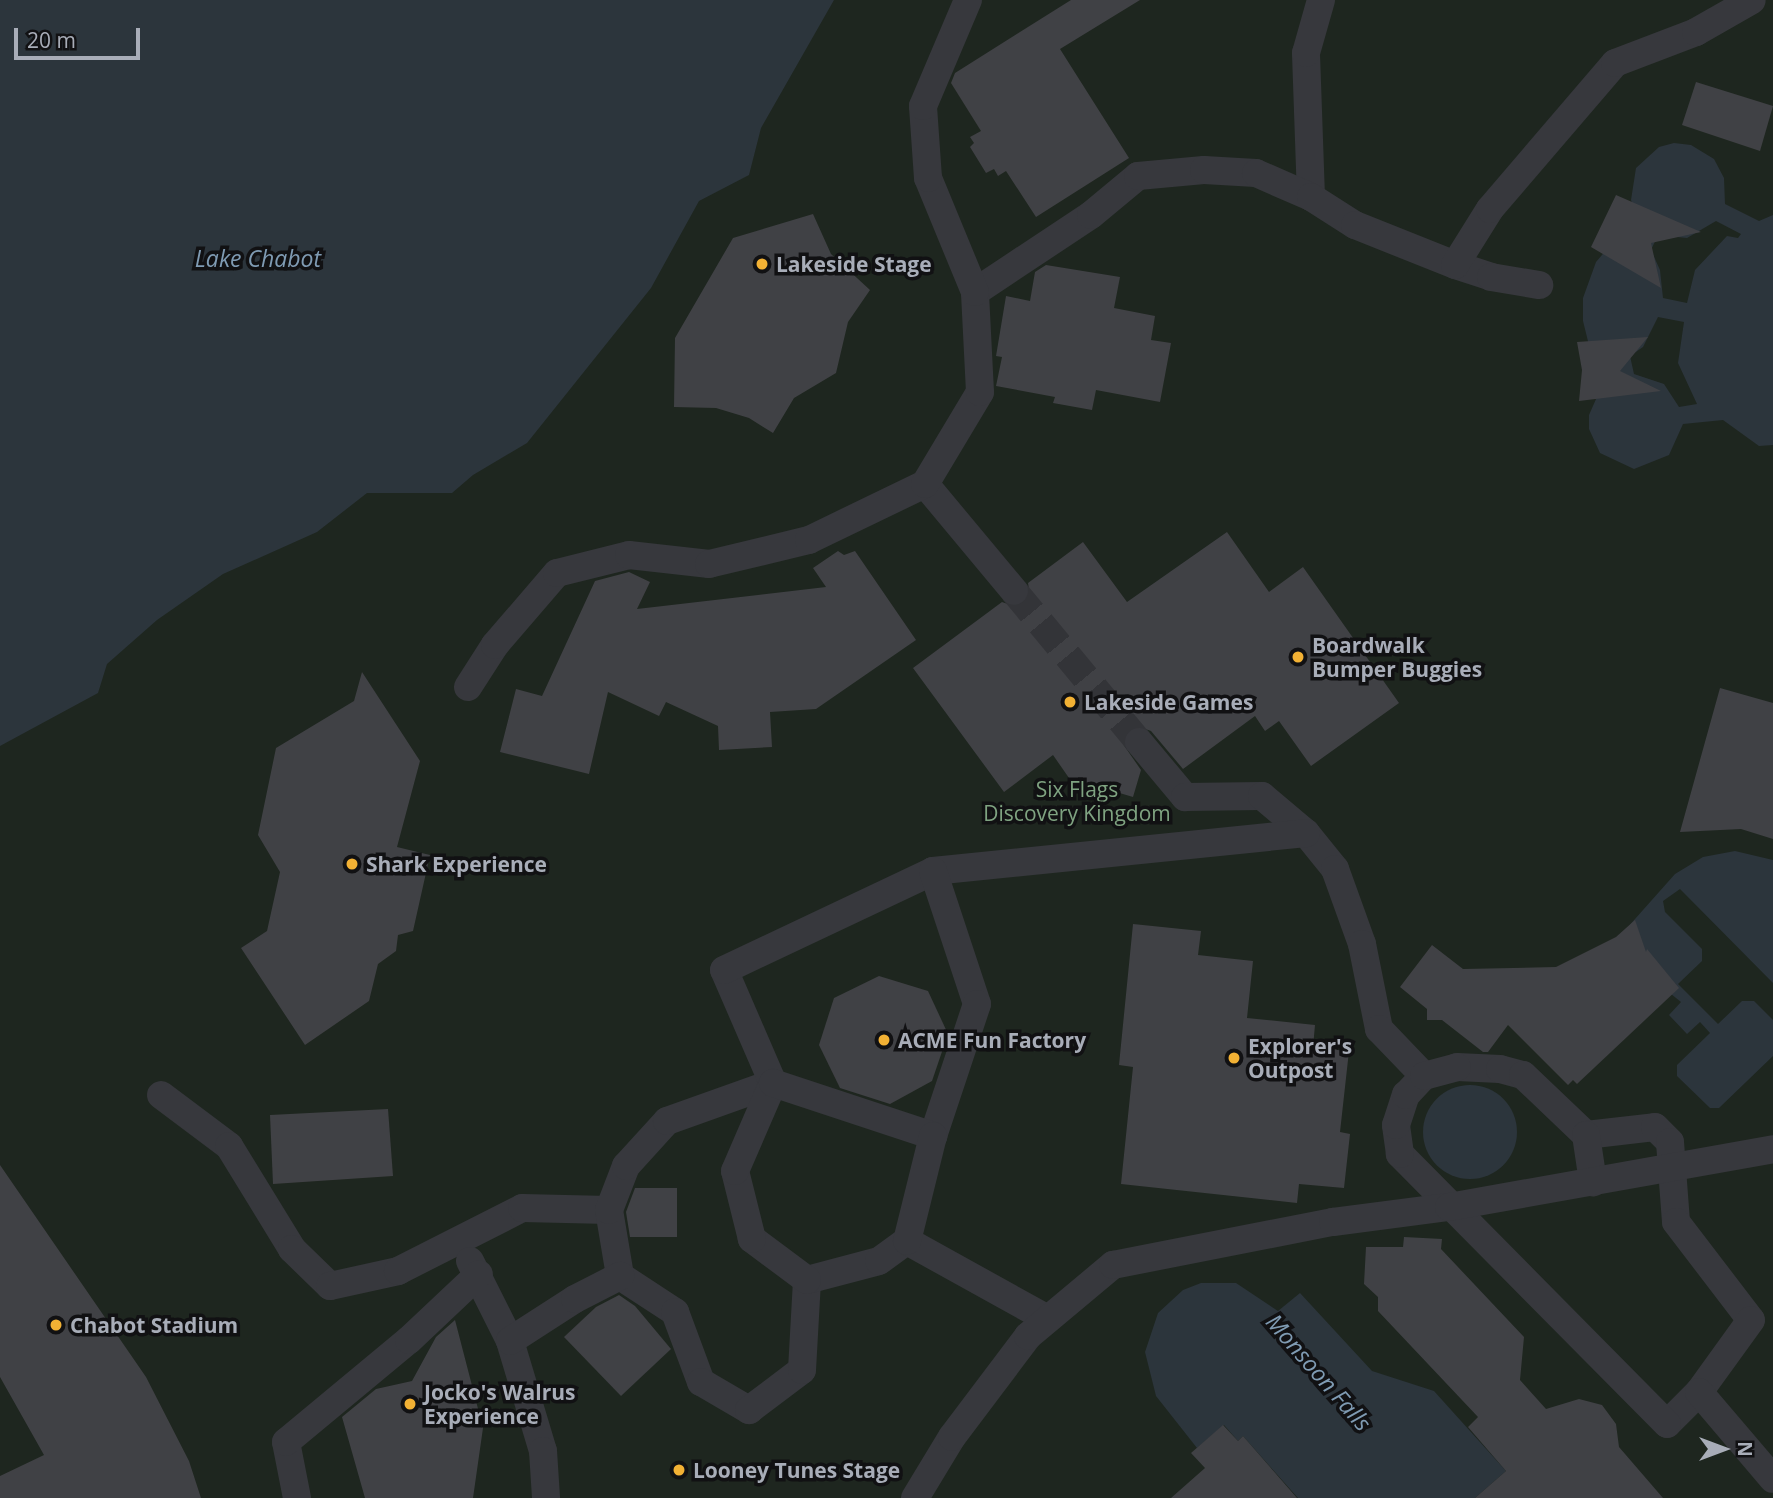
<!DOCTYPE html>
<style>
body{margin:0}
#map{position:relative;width:1773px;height:1498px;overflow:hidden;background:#161618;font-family:"Open Sans",sans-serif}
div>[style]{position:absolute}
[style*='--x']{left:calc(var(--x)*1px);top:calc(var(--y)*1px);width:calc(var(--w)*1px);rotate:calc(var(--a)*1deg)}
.green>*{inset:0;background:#1e261f}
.water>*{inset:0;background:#2c353c}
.round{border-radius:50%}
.building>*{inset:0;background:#404145}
.pedestrian-tunnel>*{height:28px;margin-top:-14px;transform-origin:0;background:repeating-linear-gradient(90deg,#333438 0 28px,transparent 0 42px)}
.pedestrian>*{height:28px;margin:-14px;padding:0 14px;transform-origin:14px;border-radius:14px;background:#37383d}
.dots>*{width:19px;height:19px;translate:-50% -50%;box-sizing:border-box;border:4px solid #111113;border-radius:50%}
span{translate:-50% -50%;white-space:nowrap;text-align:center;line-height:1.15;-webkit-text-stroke:7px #111113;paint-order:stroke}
.poi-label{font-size:21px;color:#a8adb8;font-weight:700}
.left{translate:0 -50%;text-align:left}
.park-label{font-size:21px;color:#7fa381}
.water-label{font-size:23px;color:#7f9bb3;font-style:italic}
.north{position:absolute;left:1689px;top:1414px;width:70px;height:70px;-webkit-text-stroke:5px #111113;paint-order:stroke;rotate:90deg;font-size:19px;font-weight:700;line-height:28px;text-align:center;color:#a8adb8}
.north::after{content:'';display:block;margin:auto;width:24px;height:32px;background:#a8adb8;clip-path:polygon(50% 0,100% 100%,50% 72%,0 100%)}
.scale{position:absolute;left:14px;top:28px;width:126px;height:32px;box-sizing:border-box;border:4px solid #a8adb8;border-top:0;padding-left:9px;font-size:21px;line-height:24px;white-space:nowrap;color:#a8adb8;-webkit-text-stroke:5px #111113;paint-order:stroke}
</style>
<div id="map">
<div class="green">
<i style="clip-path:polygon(801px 0,1773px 0,1773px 1498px,0 1498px,0 729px)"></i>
</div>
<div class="water">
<i style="clip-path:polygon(0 0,834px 0,761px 128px,749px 175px,699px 201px,651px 288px,527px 443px,473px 475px,452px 493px,367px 493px,317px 532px,223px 574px,157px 620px,107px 664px,98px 693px,0 746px)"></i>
<i style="clip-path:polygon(evenodd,1674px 143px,1691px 145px,1714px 159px,1724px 178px,1725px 204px,1759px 221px,1773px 215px,1773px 445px,1759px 446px,1723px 420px,1683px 424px,1669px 455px,1634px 469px,1600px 453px,1589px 429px,1589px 415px,1600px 390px,1583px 321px,1583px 298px,1596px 262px,1636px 215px,1631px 200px,1636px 168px,1659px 147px,1674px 143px,1716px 221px,1741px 234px,1738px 238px,1727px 236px,1695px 270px,1687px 303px,1663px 298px,1660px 270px,1651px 250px,1658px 235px,1687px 238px,1716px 221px,1674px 143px,1658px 317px,1684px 322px,1678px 363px,1697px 404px,1679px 407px,1664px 384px,1634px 374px,1630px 356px,1643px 347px,1658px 317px)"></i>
<i style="clip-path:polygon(1735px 851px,1773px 860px,1773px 983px,1680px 889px,1663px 901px,1665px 912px,1702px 949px,1702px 961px,1678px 984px,1718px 1024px,1742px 1001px,1754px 1001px,1773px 1020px,1773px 1056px,1719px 1108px,1710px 1108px,1677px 1076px,1677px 1065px,1710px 1033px,1700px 1022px,1687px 1034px,1669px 1015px,1681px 1002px,1611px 946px,1675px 874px,1703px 857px)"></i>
<i class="round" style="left:1423px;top:1085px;width:94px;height:94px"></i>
<i style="clip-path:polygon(1201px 1283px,1236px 1283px,1278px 1311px,1300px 1293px,1372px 1371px,1434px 1391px,1506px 1471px,1475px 1498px,1298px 1498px,1243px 1436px,1238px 1441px,1224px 1425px,1197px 1448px,1156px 1396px,1145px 1352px,1158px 1313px,1183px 1290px)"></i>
</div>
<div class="building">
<i style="clip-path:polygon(1071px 0,1140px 0,1060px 49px,1129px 158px,1036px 217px,1006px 171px,998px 176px,994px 169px,986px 173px,970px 147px,974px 143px,970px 137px,981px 131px,951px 83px,955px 73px)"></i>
<i style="clip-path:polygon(1696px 82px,1773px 106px,1760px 151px,1682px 125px)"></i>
<i style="clip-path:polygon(1616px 195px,1701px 232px,1651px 243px,1661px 288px,1591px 247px)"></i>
<i style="clip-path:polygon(813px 214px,831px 254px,870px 290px,848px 322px,836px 373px,794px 398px,773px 433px,749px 418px,716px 408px,674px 407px,675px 338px,733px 238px)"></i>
<i style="clip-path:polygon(1046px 265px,1120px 277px,1114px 308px,1155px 316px,1151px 340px,1171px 343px,1160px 402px,1096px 390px,1092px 410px,1053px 403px,1055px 397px,996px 386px,1002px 357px,996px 356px,1006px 296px,1030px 301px,1035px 272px)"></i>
<i style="clip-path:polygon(1648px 337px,1620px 371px,1661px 391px,1579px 401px,1582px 370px,1577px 342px)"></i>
<i style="clip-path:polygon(1227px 532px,1269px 592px,1303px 567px,1399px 703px,1311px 766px,1279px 721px,1265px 731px,1255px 716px,1183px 769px,1151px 731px,1137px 726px,1128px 730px,1123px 744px,1141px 770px,1133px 797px,1069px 778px,1053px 755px,1004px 792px,913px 668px,1002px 602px,1016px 607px,1024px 604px,1030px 596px,1028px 583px,1083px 542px,1127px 602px)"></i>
<i style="clip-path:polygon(838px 551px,844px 555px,855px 551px,916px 640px,816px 709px,770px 712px,772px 747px,719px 750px,718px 726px,666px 702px,659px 716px,608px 692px,589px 774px,500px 752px,516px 689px,542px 696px,595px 581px,629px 572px,650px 582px,637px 609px,758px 595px,826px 587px,813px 568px)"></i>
<i style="clip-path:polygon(362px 672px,420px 761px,397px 847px,430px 855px,413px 931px,398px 935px,396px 951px,378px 964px,369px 1001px,305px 1045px,241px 948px,267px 931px,280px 872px,258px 835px,276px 748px,354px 701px)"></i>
<i style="clip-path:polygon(1720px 688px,1773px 703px,1773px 839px,1741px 829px,1680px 832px)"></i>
<i style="clip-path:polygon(1635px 920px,1646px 952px,1647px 949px,1679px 988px,1577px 1084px,1573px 1080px,1568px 1085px,1508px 1025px,1488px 1052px,1483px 1052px,1442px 1020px,1427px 1020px,1427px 1009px,1400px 987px,1432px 945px,1463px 969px,1556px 967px,1616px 937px)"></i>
<i style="clip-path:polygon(1133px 924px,1201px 931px,1198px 955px,1253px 961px,1247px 1018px,1315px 1025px,1313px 1047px,1349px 1051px,1340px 1132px,1350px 1134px,1344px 1188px,1299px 1184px,1297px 1203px,1121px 1184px,1133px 1067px,1119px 1065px)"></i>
<i style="clip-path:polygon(879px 976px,928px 991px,948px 1034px,932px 1081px,890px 1104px,840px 1088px,819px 1045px,834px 998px)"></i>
<i style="clip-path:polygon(388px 1109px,393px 1176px,273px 1184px,270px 1115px)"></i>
<i style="clip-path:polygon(0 1165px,146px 1377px,189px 1461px,201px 1498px,0 1498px,0 1476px,44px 1455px,0 1377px)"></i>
<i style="clip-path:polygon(635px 1188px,677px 1188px,677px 1237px,630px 1237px,626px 1212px)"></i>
<i style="clip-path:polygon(1404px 1237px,1442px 1239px,1441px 1249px,1524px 1337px,1520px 1380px,1546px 1409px,1579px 1399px,1602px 1405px,1616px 1424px,1619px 1447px,1663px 1498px,1475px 1498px,1506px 1471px,1468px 1427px,1478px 1417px,1378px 1311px,1378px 1297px,1364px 1284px,1366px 1247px,1403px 1247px)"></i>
<i style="clip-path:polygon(619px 1295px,635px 1306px,671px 1349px,621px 1396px,564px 1337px,596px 1307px)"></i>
<i style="clip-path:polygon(455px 1320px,483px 1428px,473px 1498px,365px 1498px,342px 1417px,376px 1389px,412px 1381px,436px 1337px)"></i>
<i style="clip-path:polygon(1223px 1425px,1238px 1441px,1243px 1436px,1297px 1498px,1171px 1498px,1205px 1468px,1191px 1453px)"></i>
</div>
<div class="pedestrian-tunnel">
<i style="--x:1014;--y:591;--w:196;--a:50.4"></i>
</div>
<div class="pedestrian">
<i style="--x:1311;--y:197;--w:144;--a:-92"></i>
<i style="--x:1306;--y:53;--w:55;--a:-74.2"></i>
<i style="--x:1455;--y:265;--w:38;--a:18"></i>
<i style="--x:1491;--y:277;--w:49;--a:9.5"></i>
<i style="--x:975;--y:292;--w:139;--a:-33.6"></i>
<i style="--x:1091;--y:215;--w:61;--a:-39.7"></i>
<i style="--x:1138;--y:176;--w:66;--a:-5.2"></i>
<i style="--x:1204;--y:170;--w:52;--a:3.3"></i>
<i style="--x:1256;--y:173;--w:60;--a:23.6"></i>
<i style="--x:1311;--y:197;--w:52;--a:32.5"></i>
<i style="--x:1355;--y:225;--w:108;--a:21.8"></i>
<i style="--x:1455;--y:265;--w:66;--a:-58"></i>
<i style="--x:1490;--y:209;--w:192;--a:-49.4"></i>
<i style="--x:1615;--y:63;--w:87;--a:-20.9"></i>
<i style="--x:1696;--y:32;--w:64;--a:-29.7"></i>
<i style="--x:925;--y:484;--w:139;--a:50.2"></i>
<i style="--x:468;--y:687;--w:50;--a:-57.3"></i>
<i style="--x:495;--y:645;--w:95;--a:-49.3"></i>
<i style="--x:557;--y:573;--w:74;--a:-14"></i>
<i style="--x:629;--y:555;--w:81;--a:6.4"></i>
<i style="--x:709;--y:564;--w:103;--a:-13.5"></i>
<i style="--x:809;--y:540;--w:129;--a:-25.8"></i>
<i style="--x:925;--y:484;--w:107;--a:-59.1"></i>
<i style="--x:980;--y:392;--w:100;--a:-92.9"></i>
<i style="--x:975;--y:292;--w:123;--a:-112.4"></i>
<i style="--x:928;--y:178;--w:72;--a:-94"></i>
<i style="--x:923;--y:106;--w:115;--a:-67"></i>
<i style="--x:1139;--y:742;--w:72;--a:50.1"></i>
<i style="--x:1185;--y:797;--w:77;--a:-0.7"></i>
<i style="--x:1262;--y:796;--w:57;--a:40.1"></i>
<i style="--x:1306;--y:833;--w:46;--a:51.1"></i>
<i style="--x:1335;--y:869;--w:80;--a:70.2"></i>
<i style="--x:1362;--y:944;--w:87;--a:78.7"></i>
<i style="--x:1379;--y:1029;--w:65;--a:46.2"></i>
<i style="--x:933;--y:871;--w:375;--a:-5.8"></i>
<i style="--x:1457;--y:1067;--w:43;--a:2.7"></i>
<i style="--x:1500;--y:1069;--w:24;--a:15"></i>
<i style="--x:1523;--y:1075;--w:87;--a:43.6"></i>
<i style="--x:1586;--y:1135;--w:69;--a:-6.6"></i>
<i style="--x:1655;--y:1127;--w:21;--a:45"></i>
<i style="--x:1670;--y:1142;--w:80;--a:85.7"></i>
<i style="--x:1676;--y:1222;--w:123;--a:52.6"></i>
<i style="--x:1751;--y:1320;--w:89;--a:125.8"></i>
<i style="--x:1699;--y:1392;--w:45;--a:135"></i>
<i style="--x:1667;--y:1424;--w:380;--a:-134.7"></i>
<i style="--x:1400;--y:1154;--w:29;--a:-98"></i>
<i style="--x:1396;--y:1125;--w:32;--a:-72"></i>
<i style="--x:1406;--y:1095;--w:26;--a:-47"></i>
<i style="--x:1424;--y:1076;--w:34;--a:-15"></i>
<i style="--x:161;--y:1095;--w:85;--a:36.9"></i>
<i style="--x:229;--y:1146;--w:121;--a:58.5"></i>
<i style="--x:292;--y:1249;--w:53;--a:44.2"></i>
<i style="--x:330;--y:1286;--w:70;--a:-12.4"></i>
<i style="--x:398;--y:1271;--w:139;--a:-26.9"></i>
<i style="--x:522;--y:1208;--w:87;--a:1.3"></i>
<i style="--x:609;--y:1210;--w:67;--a:80.5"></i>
<i style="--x:620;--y:1276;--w:66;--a:33.2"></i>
<i style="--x:675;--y:1312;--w:75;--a:69.6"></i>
<i style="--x:701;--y:1382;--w:56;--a:30.3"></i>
<i style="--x:749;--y:1410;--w:66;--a:-37"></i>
<i style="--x:802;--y:1370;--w:90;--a:-86.8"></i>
<i style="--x:807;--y:1280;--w:74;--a:-14.8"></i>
<i style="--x:879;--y:1261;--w:34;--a:-36"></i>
<i style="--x:907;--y:1241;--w:161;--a:29"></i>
<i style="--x:1586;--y:1135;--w:48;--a:81.5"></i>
<i style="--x:609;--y:1210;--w:47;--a:-68.9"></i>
<i style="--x:626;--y:1166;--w:61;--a:-47.7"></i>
<i style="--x:667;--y:1121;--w:113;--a:-19.7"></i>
<i style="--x:773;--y:1083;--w:123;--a:-113.4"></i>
<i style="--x:724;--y:970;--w:231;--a:-25.3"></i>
<i style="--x:933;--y:871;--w:140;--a:71.7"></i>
<i style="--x:977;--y:1004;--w:139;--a:108.4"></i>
<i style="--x:470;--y:1261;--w:89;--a:63.4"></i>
<i style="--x:510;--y:1341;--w:115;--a:73.3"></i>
<i style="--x:543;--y:1451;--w:47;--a:86.3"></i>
<i style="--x:807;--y:1280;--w:69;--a:-143.3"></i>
<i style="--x:752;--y:1239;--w:70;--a:-104"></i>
<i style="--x:735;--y:1171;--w:96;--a:-66.6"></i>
<i style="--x:773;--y:1083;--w:169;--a:18.3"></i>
<i style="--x:933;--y:1136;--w:108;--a:103.9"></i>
<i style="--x:510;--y:1341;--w:77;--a:-32.9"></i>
<i style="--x:575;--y:1299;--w:51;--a:-27.1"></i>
<i style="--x:1699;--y:1392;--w:114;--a:49.6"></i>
<i style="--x:297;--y:1498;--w:57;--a:-101.1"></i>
<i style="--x:286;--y:1442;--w:160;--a:-39.7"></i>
<i style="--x:409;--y:1340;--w:96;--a:-43.3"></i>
<i style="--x:915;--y:1498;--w:71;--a:-58.8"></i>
<i style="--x:952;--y:1437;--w:126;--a:-53"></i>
<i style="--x:1028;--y:1336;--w:111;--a:-39.9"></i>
<i style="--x:1113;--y:1265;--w:224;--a:-11.1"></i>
<i style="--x:1333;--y:1222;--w:117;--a:-7.4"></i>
<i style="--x:1449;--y:1207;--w:329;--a:-10.1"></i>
</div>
<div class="dots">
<i style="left:762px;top:264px;background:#f2b134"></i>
<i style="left:1298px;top:657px;background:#f2b134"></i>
<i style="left:1070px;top:702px;background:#f2b134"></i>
<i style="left:352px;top:864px;background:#f2b134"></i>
<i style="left:884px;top:1040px;background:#f2b134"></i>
<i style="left:1234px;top:1058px;background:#f2b134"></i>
<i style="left:56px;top:1325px;background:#f2b134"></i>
<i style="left:410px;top:1404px;background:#f2b134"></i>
<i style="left:679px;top:1470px;background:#f2b134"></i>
</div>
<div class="poi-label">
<span class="left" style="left:776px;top:264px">Lakeside Stage</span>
<span class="left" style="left:1312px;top:657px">Boardwalk<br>Bumper Buggies</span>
<span class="left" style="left:1084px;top:702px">Lakeside Games</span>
<span class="left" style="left:366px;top:864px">Shark Experience</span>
<span class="left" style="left:898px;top:1040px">ACME Fun Factory</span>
<span class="left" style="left:1248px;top:1058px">Explorer's<br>Outpost</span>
<span class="left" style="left:70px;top:1325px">Chabot Stadium</span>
<span class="left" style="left:424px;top:1404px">Jocko's Walrus<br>Experience</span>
<span class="left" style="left:693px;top:1470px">Looney Tunes Stage</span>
</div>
<div class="park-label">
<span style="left:1077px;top:801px">Six Flags<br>Discovery Kingdom</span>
</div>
<div class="water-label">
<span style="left:258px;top:258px">Lake Chabot</span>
<span style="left:1319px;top:1372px;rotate:49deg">Monsoon Falls</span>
</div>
<div class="north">N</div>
<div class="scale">20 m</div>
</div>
